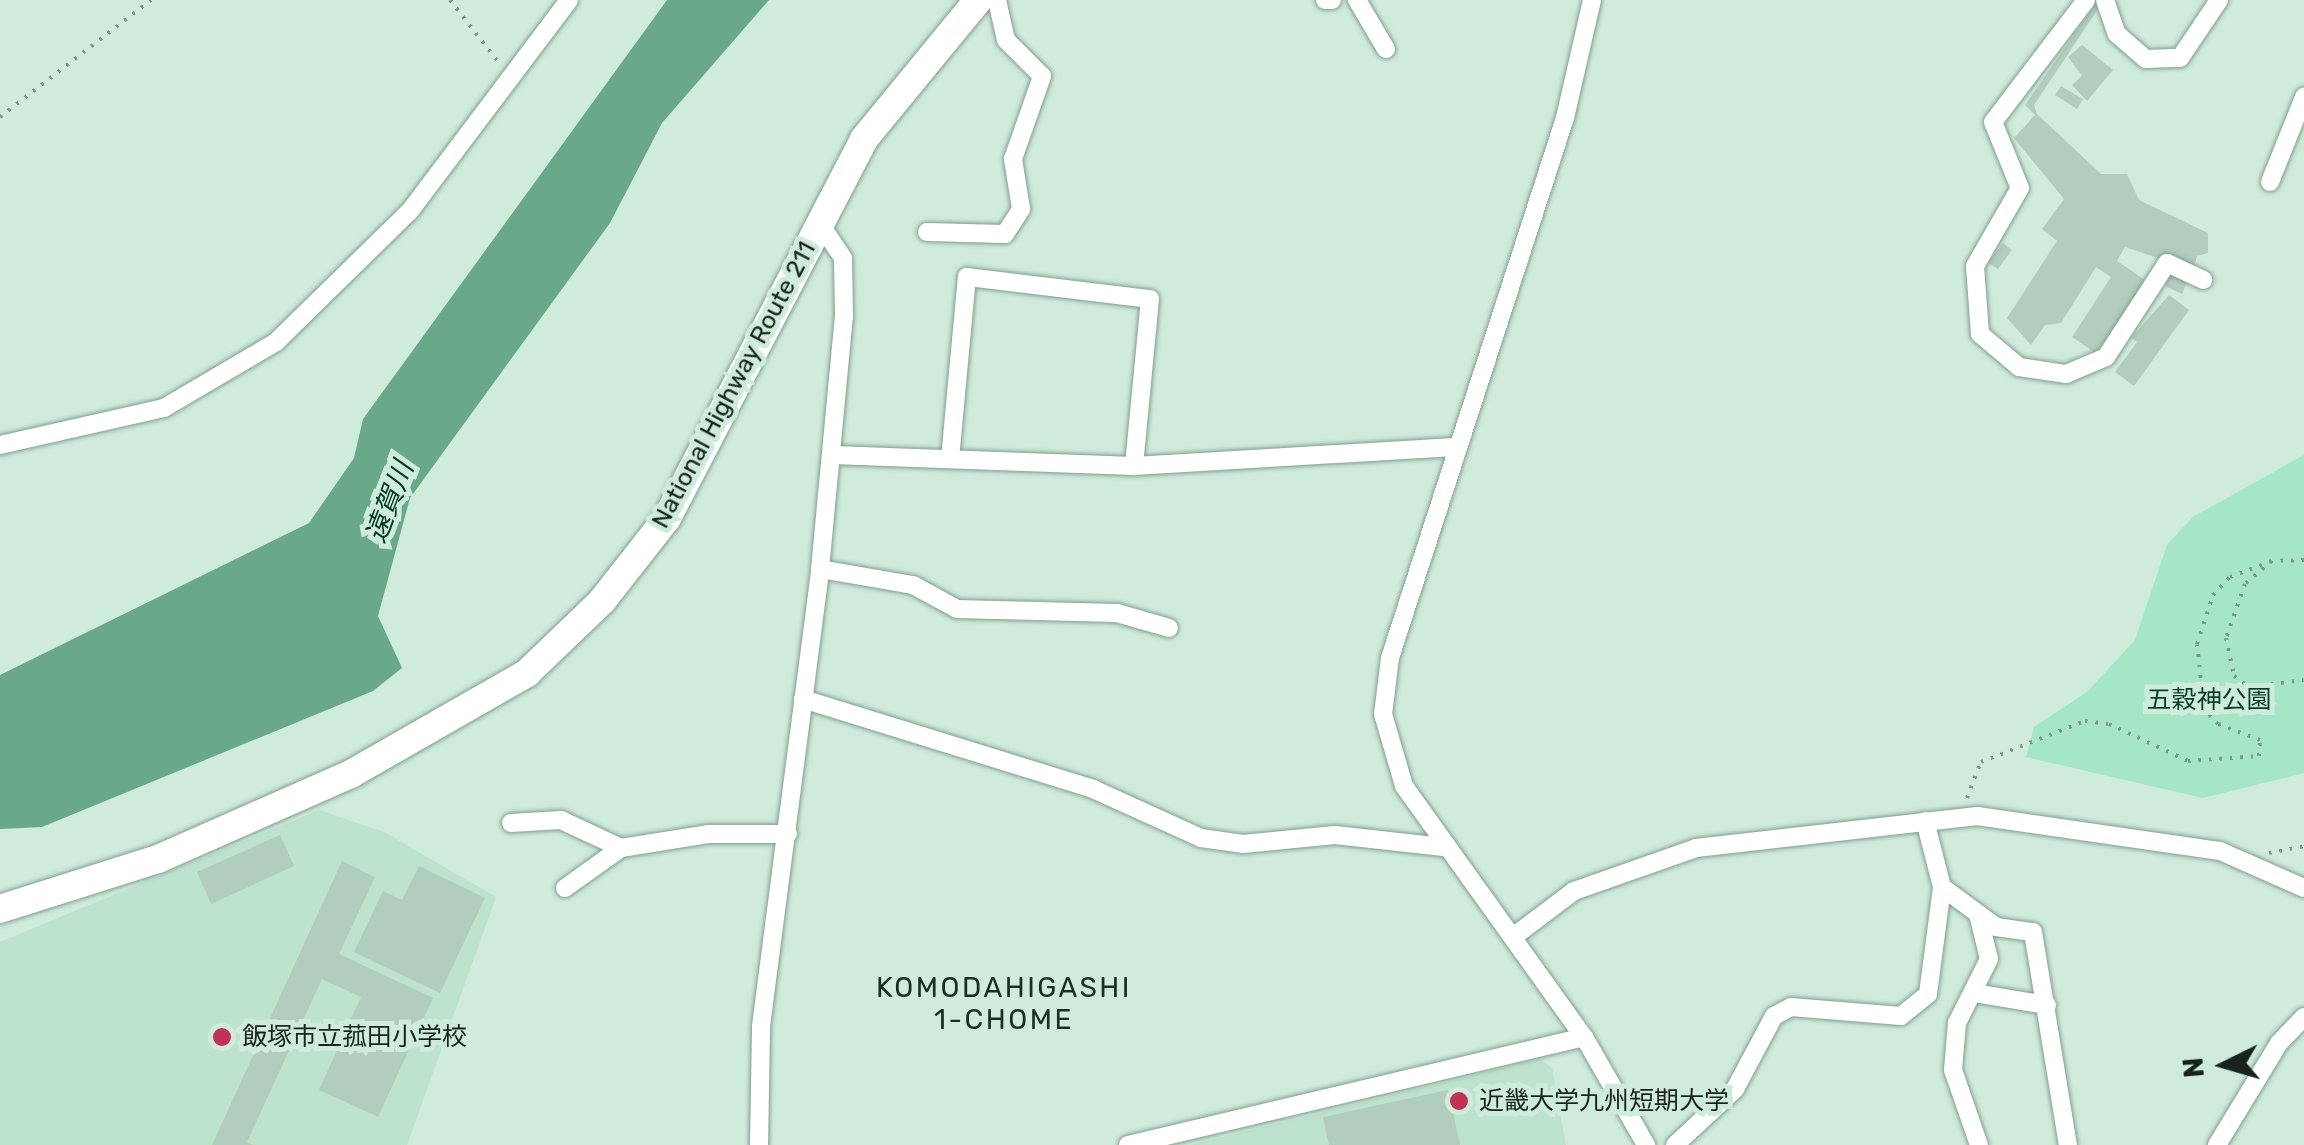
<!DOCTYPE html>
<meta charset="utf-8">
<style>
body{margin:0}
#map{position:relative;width:2304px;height:1145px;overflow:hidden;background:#ceebdb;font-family:Rubik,"Noto Sans JP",sans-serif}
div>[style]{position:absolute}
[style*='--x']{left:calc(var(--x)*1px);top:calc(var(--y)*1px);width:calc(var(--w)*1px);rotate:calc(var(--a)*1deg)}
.built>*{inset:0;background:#bde2ce}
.green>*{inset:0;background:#a4e6c5}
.water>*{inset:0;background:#69a98a}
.building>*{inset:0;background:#b0cdbe}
.path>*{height:4px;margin-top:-2px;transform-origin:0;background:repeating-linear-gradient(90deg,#82978c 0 2.5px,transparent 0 10.5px)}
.roads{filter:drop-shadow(0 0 2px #829e8f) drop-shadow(0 0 2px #829e8f)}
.minor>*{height:18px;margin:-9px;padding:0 9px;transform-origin:9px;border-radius:9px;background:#fff}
.highway>*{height:28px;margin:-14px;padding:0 14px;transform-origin:14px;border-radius:14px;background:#fff}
.dots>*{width:28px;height:28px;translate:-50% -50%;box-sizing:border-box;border:5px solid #ceebdb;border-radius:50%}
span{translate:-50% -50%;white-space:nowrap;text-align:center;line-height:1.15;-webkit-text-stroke:10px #ceebdb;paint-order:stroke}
.street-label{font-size:25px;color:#18231e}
.park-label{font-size:25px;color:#063f29}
.poi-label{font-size:25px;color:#18231e}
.left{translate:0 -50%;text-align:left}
.water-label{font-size:28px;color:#003823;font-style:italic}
.neighbourhood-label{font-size:28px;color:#162f23;letter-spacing:2.5px}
.north{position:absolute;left:2174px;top:1015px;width:100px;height:100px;-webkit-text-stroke:8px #ceebdb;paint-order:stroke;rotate:265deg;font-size:28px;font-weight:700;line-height:40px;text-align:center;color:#18231e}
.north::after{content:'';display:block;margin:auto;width:35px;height:45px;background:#18231e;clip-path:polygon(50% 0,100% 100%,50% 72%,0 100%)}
</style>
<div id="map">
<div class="built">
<i style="clip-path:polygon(319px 810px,384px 832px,496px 897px,407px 1145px,0 1145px,0 942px)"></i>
<i style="clip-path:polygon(1540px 1059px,1552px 1068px,1566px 1145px,1190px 1145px)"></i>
</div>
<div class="green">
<i style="clip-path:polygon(2304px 455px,2304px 773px,2203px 798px,2026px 757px,2034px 727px,2087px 692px,2135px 640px,2167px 545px,2193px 517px)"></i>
</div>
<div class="water">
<i style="clip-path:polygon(667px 0,769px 0,662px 123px,610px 223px,410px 498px,378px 616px,402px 668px,373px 691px,42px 827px,0 829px,0 675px,309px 523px,354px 458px,363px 419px)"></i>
</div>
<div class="building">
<i style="clip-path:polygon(2098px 0,2104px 0,2034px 105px,2037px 114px,2101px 174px,2127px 174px,2139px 200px,2208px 233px,2208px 253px,2197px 256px,2193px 270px,2125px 247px,2117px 261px,2148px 282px,2100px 356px,2072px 337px,2111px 277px,2096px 267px,2061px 323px,2045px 325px,2031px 345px,2007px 318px,2057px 241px,2042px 229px,2064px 199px,2014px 138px,2035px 115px,2025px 105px)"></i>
<i style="clip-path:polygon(2082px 45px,2113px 70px,2087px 101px,2072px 85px,2082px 76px,2068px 57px)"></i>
<i style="clip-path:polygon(2061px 86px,2083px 99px,2077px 109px,2055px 95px)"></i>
<i style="clip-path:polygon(2003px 243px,2012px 250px,1998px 269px,1988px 263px)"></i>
<i style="clip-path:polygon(2171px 272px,2188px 280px,2182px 294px,2165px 286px)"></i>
<i style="clip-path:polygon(2169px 295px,2189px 310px,2134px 386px,2115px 372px,2137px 342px,2131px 338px)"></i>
<i style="clip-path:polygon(280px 835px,294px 866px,211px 904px,197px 872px)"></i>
<i style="clip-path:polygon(342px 861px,375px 877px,339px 954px,433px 998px,378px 1117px,319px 1090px,361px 997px,322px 979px,247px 1142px,253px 1145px,212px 1145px)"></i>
<i style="clip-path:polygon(419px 866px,485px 898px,440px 993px,354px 952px,383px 891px,402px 900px)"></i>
<i style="clip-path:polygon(1448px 1090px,1460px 1145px,1329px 1145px,1323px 1117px)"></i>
</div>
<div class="path">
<i style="--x:450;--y:0;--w:80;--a:52.1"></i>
<i style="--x:0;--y:117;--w:191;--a:-37.8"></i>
<i style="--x:2304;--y:560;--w:32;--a:178"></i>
<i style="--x:2272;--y:561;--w:35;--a:140"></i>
<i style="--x:2245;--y:584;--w:57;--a:109.4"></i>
<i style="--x:2226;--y:638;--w:39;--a:78"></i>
<i style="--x:2234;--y:676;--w:19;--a:35"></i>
<i style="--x:2250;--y:687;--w:54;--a:-7.4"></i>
<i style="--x:1967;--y:798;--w:39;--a:-69"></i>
<i style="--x:1981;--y:762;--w:112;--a:-21.5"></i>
<i style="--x:2085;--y:721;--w:24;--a:7"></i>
<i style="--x:2109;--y:724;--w:87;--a:25.1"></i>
<i style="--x:2188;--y:761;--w:71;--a:-4"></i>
<i style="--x:2259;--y:756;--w:16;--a:-86"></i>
<i style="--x:2260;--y:740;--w:45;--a:-159.1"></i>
<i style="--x:2218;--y:724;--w:21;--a:-133"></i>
<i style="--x:2204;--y:709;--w:65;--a:-96.1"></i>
<i style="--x:2197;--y:644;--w:52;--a:-71.9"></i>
<i style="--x:2213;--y:595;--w:25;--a:-47"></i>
<i style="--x:2230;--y:577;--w:45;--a:-20.9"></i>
<i style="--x:2269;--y:853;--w:36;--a:-11"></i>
</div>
<div class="roads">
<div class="minor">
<i style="--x:1325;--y:0;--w:7;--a:0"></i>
<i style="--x:1357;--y:0;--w:57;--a:59.4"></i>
<i style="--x:1592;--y:0;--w:121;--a:102.9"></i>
<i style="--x:1565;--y:118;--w:568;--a:107.96"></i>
<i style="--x:1390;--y:658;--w:56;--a:97.1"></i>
<i style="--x:1383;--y:714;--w:75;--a:73.7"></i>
<i style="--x:1404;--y:786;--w:309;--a:54.4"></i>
<i style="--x:1584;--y:1037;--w:125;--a:60.1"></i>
<i style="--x:2086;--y:0;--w:153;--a:127.3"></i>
<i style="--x:1993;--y:122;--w:71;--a:67.8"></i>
<i style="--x:2020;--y:188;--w:90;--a:120"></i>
<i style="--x:1975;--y:266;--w:68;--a:85.8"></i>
<i style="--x:1980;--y:334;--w:51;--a:40.2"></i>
<i style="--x:2019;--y:367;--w:48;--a:8.5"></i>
<i style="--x:2066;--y:374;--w:43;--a:-23"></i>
<i style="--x:2106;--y:357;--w:112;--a:-57"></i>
<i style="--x:2167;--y:263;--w:40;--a:25"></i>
<i style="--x:2105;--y:0;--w:36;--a:71"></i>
<i style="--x:2117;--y:34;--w:38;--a:41"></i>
<i style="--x:2146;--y:59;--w:34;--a:-2"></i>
<i style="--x:2180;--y:58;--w:70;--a:-56.1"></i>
<i style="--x:2270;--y:182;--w:92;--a:-68.2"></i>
<i style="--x:927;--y:232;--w:78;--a:1.5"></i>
<i style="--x:1005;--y:234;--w:30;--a:-57"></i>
<i style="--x:1021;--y:209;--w:51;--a:-99.1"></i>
<i style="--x:1013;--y:159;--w:88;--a:-70.7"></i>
<i style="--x:1042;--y:76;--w:51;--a:-135"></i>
<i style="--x:1006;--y:40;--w:41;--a:-102.7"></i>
<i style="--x:0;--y:445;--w:168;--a:-12.7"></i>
<i style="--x:164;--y:408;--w:130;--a:-30.5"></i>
<i style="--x:276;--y:342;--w:187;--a:-44.4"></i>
<i style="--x:410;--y:211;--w:264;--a:-53"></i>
<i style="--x:833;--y:455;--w:301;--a:2.1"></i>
<i style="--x:1134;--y:466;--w:325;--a:-3.4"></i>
<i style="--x:950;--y:459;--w:183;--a:-84.7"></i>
<i style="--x:967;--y:277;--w:184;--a:6.9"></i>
<i style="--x:1150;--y:299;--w:168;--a:95.5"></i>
<i style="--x:820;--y:569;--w:94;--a:9.8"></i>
<i style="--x:913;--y:585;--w:50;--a:28.6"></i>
<i style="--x:957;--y:609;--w:160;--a:1.4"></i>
<i style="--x:1117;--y:613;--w:54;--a:16.1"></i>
<i style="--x:803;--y:699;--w:304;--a:17.2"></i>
<i style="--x:1093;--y:789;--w:119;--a:24.4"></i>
<i style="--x:1201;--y:838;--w:42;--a:8.1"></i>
<i style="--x:1243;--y:844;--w:92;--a:-5.6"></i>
<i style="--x:1335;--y:835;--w:109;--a:6.3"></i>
<i style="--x:511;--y:823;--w:50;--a:-3.4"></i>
<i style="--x:561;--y:820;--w:66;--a:25"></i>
<i style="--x:621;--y:848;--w:88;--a:-9.1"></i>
<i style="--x:708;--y:834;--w:80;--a:0"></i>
<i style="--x:1942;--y:887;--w:67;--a:36.5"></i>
<i style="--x:1996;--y:927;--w:37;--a:8"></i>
<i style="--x:2033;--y:932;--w:216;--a:80.7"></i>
<i style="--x:565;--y:888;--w:69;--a:-35.5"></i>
<i style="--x:1978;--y:914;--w:46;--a:76.3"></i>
<i style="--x:1989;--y:959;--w:72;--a:116.6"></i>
<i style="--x:1957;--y:1023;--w:47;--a:94.9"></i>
<i style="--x:1953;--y:1070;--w:79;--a:70.9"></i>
<i style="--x:1513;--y:937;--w:76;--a:-37"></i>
<i style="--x:1574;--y:891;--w:129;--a:-19.4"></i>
<i style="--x:1696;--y:848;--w:283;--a:-6.5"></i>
<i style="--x:1977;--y:816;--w:246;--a:8.2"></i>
<i style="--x:2220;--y:851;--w:92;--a:23.8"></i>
<i style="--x:1975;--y:993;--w:73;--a:9.5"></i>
<i style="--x:759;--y:1145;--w:119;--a:-89"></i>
<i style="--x:761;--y:1026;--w:461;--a:-82.6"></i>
<i style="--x:820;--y:569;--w:253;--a:-84.6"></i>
<i style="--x:844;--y:317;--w:59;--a:-91"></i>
<i style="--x:843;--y:258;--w:40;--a:-124"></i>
<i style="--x:1128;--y:1145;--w:469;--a:-13.3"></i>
<i style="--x:1675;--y:1145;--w:82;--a:-43"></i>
<i style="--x:1735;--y:1089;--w:83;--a:-61.9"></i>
<i style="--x:1774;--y:1016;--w:19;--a:-28"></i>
<i style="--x:1791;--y:1007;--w:110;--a:4.7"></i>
<i style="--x:1901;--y:1016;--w:35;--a:-39"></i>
<i style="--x:1928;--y:994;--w:108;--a:-82.5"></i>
<i style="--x:1942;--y:887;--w:68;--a:-104.4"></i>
<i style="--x:2217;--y:1145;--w:119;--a:-58.7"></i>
<i style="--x:2279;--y:1043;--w:36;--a:-46"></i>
</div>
<div class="highway">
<i style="--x:0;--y:909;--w:166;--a:-17.6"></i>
<i style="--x:158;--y:859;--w:211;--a:-23.8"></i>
<i style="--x:351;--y:774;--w:203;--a:-29.8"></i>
<i style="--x:527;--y:673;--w:104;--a:-43.8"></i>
<i style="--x:602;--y:601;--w:105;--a:-51.9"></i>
<i style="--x:667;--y:518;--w:427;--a:-62.5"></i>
<i style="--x:864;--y:139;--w:180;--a:-50.6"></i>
</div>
</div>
<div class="dots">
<i style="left:222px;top:1037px;background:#c23254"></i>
<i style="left:1459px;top:1101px;background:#c23254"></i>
</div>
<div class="street-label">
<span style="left:734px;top:385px;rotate:-62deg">National Highway Route 211</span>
</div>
<div class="park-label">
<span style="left:2209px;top:700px">五穀神公園</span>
</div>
<div class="poi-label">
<span class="left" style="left:242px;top:1037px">飯塚市立菰田小学校</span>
<span class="left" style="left:1479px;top:1101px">近畿大学九州短期大学</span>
</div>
<div class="water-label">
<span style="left:390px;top:502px;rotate:-69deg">遠賀川</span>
</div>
<div class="neighbourhood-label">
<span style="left:1004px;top:1004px">KOMODAHIGASHI<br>1-CHOME</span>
</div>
<div class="north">N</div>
</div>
